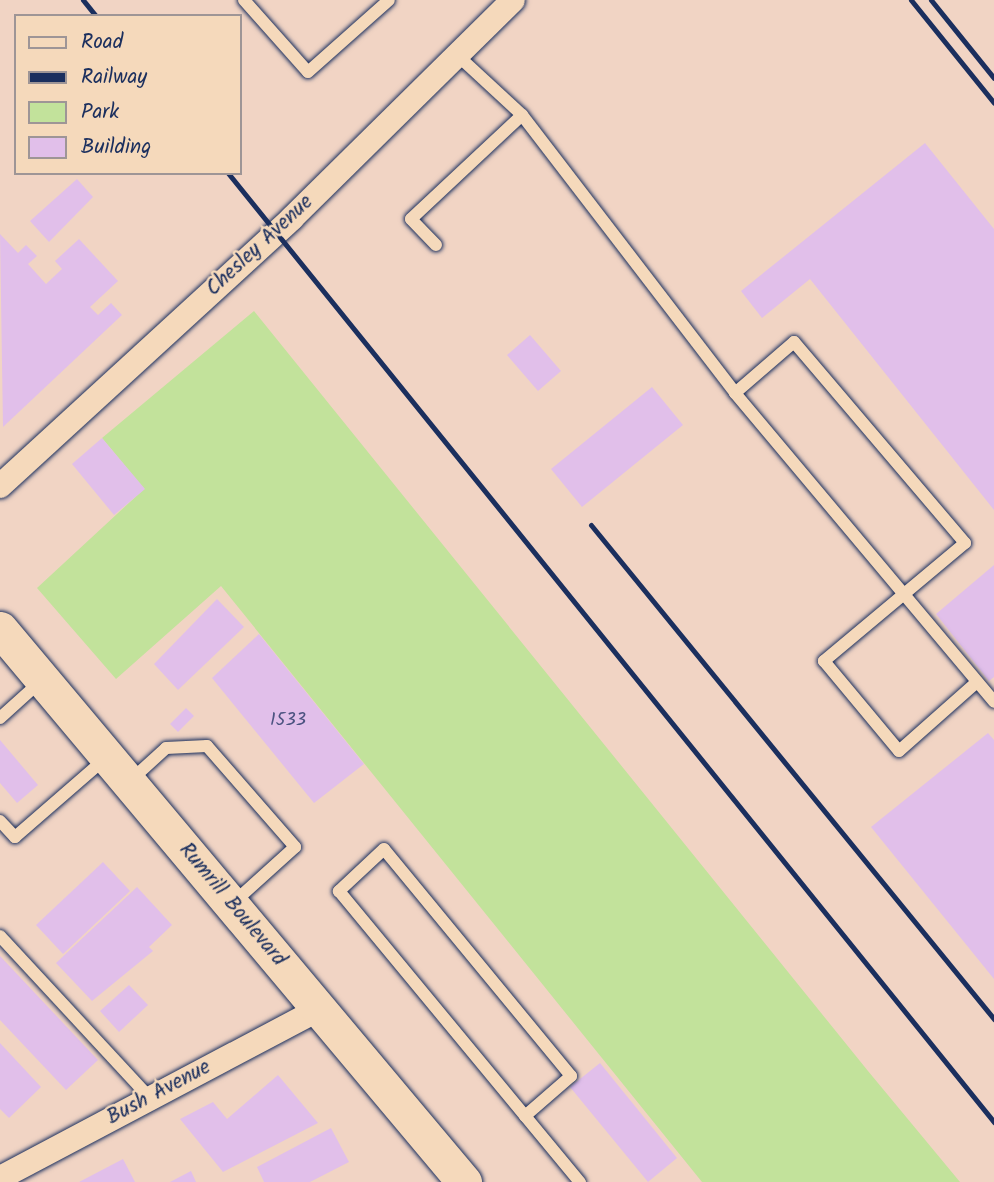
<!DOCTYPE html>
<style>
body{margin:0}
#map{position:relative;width:994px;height:1182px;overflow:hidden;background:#f1d4c4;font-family:Kalam,sans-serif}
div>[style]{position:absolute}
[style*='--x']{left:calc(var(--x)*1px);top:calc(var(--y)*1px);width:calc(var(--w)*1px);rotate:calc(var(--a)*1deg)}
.green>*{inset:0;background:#c2e29b}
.building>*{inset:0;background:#e1bfea}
.roads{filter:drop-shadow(0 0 2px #1b2f5e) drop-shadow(0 0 2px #1b2f5e)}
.lane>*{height:12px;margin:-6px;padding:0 6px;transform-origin:6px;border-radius:6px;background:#f5d9bb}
.street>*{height:24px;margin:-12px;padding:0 12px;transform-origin:12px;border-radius:12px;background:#f5d9bb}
.secondary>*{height:35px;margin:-17.5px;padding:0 17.5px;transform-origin:17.5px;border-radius:17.5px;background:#f5d9bb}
.rail>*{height:5px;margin:-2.5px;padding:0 2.5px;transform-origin:2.5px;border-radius:2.5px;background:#1b2f5e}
span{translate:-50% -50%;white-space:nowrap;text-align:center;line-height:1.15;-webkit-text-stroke:5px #f5d9bb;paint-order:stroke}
.number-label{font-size:18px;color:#4c5381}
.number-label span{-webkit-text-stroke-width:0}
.street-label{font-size:21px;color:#1b2f5e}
.legend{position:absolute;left:14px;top:14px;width:228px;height:161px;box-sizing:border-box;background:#f5d9bb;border:2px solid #9e9596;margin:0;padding:9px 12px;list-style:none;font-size:21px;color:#1b2f5e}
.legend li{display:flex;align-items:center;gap:14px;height:35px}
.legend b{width:35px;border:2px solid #9e9596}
</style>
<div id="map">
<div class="green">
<i style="clip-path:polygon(254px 311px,868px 1071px,960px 1182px,702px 1182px,221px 586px,116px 679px,37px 588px,144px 489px,102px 438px)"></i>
</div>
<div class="building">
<i style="clip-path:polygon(925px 143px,994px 229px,994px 510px,810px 279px,762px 318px,741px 291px)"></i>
<i style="clip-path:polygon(77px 179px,93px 197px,49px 242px,30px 221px)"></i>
<i style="clip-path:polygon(0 234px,18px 253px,26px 245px,37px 256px,28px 264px,46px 284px,62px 269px,55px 261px,79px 239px,118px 281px,90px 307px,98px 315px,111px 303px,122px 315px,3px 427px)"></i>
<i style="clip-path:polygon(530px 335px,561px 371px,538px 391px,507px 355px)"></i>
<i style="clip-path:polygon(652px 387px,683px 425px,582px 507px,551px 469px)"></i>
<i style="clip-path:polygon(102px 438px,145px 489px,114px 515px,72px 464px)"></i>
<i style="clip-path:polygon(994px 565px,994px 677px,989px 681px,936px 614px)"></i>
<i style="clip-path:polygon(217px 599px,244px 627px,178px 690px,154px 664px)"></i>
<i style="clip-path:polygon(259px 634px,364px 764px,314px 803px,212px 678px)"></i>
<i style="clip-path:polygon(186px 708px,194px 716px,178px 732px,170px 724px)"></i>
<i style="clip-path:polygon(988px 733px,994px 740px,994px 979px,871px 827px)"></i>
<i style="clip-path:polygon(0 740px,38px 785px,17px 803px,0 783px)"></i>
<i style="clip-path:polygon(103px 862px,130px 891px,63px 954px,36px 925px)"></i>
<i style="clip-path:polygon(137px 887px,172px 925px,149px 947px,153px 951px,92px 1001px,56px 963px)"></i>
<i style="clip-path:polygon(0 956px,98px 1060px,66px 1090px,0 1020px)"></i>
<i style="clip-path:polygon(129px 985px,148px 1005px,119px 1032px,100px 1011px)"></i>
<i style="clip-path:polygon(0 1043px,41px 1087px,9px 1118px,0 1109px)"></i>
<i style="clip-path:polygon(600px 1063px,677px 1158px,648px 1182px,570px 1087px)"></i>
<i style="clip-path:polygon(278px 1075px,318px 1123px,223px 1172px,180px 1119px,213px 1102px,227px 1119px)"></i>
<i style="clip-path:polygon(331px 1128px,349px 1162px,310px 1182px,264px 1182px,257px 1167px)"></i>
<i style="clip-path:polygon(123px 1159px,135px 1182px,79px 1182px)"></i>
<i style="clip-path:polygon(191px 1171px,196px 1182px,170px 1182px)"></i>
</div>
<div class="roads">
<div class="lane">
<i style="--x:244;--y:0;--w:96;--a:48.4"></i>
<i style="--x:308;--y:72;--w:108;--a:-41.6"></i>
<i style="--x:456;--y:54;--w:90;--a:42.7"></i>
<i style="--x:522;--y:115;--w:350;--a:52.5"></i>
<i style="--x:735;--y:393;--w:403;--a:50"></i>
<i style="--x:436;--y:245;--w:36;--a:-134"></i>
<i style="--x:411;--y:219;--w:152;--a:-43.1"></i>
<i style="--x:735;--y:393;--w:78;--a:-40.8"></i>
<i style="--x:794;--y:342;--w:264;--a:49.6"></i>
<i style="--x:965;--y:543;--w:184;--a:140.1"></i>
<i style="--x:824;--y:661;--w:117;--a:50.2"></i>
<i style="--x:899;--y:751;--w:104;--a:-41.5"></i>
<i style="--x:0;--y:718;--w:55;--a:-42.1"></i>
<i style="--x:131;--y:780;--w:47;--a:-42.4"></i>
<i style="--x:166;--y:748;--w:41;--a:-2.8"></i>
<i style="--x:207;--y:746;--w:134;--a:48.9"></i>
<i style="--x:295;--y:847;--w:85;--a:137.9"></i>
<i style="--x:0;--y:821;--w:22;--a:47"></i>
<i style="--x:15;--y:837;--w:122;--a:-41"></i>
<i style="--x:0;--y:936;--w:221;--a:47.2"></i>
<i style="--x:525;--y:1116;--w:61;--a:-41"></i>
<i style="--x:571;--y:1076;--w:294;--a:-129.5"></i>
<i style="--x:384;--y:849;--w:62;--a:137"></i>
<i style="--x:339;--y:891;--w:378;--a:50.4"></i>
</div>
<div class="street">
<i style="--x:0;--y:486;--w:396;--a:-42.5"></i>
<i style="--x:292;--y:218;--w:310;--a:-44.6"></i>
<i style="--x:0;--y:1178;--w:361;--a:-27.9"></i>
</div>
<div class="secondary">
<i style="--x:0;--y:629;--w:722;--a:50"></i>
</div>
</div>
<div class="rail">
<i style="--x:83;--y:0;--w:21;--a:51"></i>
<i style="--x:911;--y:0;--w:132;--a:51.1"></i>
<i style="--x:931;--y:0;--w:100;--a:51.1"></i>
<i style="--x:228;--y:173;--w:1220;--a:51.09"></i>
<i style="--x:591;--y:525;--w:638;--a:50.79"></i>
</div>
<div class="number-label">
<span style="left:288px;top:721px">1533</span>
</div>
<div class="street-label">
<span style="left:260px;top:246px;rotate:-43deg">Chesley Avenue</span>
<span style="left:232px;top:905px;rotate:50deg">Rumrill Boulevard</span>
<span style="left:159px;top:1093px;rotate:-28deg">Bush Avenue</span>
</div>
<ul class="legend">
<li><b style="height:9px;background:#f5d9bb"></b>Road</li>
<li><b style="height:9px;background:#1b2f5e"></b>Railway</li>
<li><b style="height:19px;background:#c2e29b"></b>Park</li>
<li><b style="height:19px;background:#e1bfea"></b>Building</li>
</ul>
</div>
